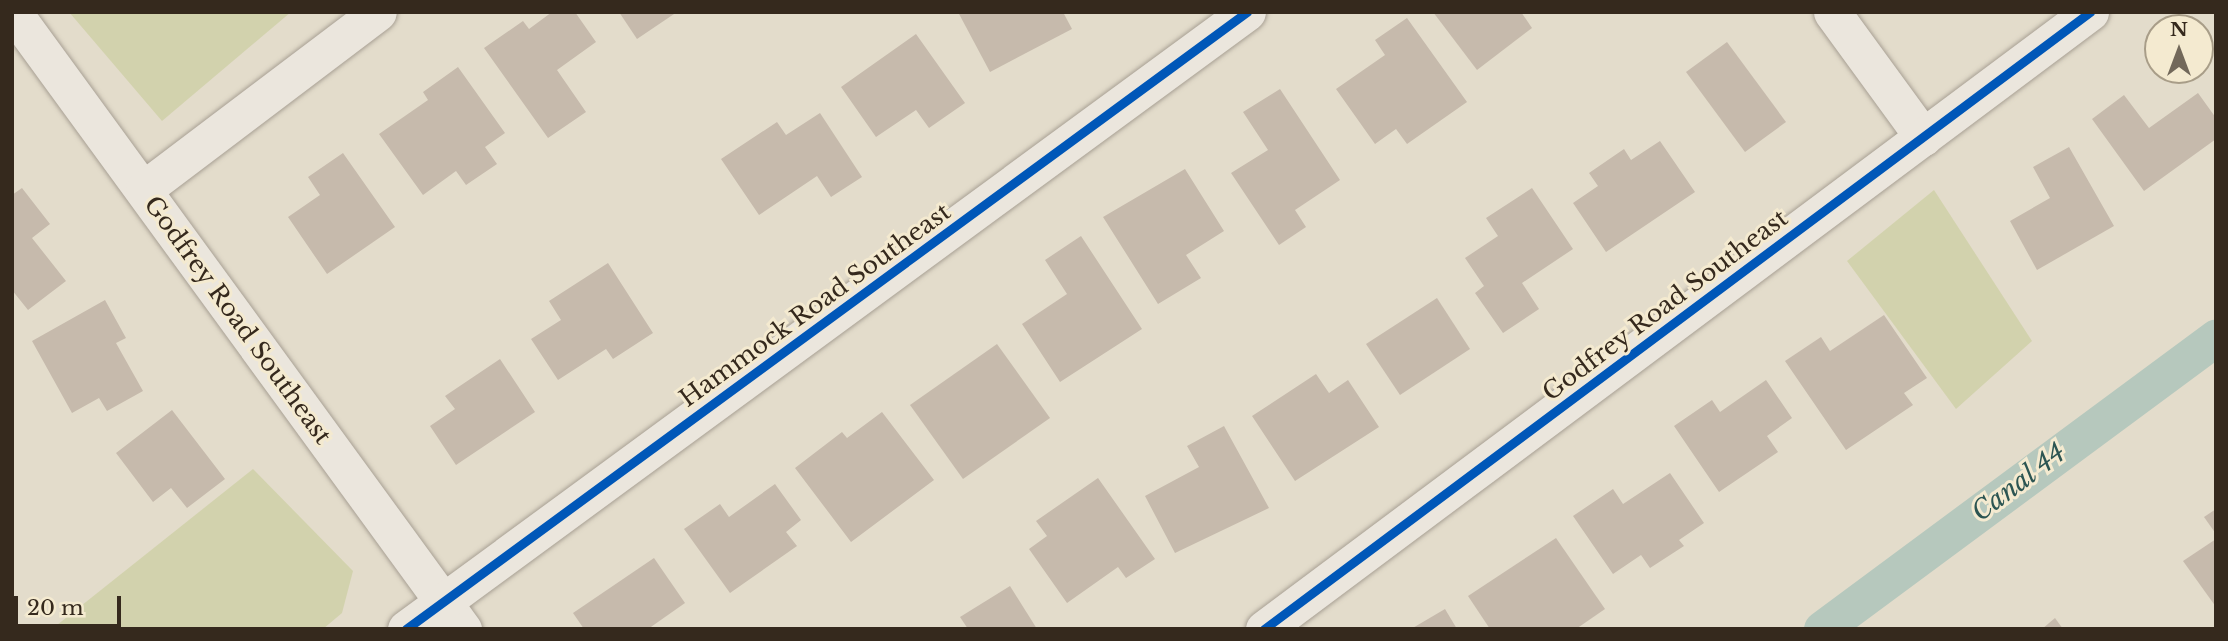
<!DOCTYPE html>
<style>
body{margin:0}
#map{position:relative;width:2228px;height:641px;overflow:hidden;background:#e3dccb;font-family:"Libre Baskerville",serif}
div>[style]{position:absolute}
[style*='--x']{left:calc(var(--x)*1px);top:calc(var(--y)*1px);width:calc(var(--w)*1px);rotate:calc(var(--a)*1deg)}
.green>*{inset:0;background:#d2d2ad}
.canal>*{height:37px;margin:-18.5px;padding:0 18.5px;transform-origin:18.5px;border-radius:18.5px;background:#b6c8bd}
.building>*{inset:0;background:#c6baac}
.roads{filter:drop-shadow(0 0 2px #a8a094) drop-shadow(0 0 2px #a8a094)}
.minor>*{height:37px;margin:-18.5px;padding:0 18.5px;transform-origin:18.5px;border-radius:18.5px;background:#ebe6dd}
.cycleway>*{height:9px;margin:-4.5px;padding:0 4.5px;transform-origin:4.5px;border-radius:4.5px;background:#0057b8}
span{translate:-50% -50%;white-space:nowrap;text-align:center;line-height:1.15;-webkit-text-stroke:6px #f4ead0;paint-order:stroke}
.street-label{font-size:24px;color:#35291d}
.water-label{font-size:26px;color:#2c5552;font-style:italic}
.frame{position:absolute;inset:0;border:14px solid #35291d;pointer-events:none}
.north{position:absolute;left:2144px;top:14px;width:70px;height:70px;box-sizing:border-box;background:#f4ead0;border:2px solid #a89d88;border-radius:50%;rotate:0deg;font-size:19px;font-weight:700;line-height:28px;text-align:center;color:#35291d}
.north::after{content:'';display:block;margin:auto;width:24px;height:32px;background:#72685a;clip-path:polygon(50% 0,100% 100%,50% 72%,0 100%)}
.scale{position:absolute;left:14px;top:596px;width:107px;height:32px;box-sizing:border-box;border:4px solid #35291d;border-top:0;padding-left:9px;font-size:21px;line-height:24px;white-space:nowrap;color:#35291d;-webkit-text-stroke:5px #f4ead0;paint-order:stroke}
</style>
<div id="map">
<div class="green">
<i style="clip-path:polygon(69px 12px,291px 12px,162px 121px)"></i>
<i style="clip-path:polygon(1934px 190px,2032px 341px,1956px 409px,1847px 261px)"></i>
<i style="clip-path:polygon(253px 469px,353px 571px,342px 613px,323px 629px,52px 629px)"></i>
</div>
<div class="canal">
<i style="--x:1822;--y:629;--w:490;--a:-36.5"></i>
</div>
<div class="building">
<i style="clip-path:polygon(552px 12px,575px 12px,596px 42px,557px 70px,586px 112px,548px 138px,484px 48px,523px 21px,529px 29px)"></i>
<i style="clip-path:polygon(619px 12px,677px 12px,637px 39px)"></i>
<i style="clip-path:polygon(958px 12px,1063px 12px,1072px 29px,990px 72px)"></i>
<i style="clip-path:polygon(1433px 12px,1521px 12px,1532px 28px,1477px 70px)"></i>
<i style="clip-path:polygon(1407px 18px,1467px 102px,1407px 144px,1396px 129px,1375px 144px,1336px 89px,1385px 55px,1375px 40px)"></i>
<i style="clip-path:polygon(916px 34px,965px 103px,929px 128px,916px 110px,876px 137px,841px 87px)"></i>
<i style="clip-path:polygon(1727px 42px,1786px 122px,1745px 152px,1686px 72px)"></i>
<i style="clip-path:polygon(458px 67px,505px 133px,485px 147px,497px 164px,466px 185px,456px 171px,423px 195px,379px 134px,428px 100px,423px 92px)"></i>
<i style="clip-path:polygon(1280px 89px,1340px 180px,1295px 210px,1306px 227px,1279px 245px,1231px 173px,1268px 150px,1243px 112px)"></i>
<i style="clip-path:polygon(2198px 93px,2216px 118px,2216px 139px,2144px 191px,2092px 119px,2124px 95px,2149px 128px)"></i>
<i style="clip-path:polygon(820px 113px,862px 177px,831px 197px,817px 176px,759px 215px,721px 159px,777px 122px,786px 135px)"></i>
<i style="clip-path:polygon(1660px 141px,1695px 192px,1606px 252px,1573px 203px,1598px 186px,1589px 173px,1624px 149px,1631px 160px)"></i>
<i style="clip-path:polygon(2069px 147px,2114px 226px,2037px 270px,2010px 221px,2050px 198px,2033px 167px)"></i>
<i style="clip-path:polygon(343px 153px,395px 227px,327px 274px,288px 217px,320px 195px,308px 177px)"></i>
<i style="clip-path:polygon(1185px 169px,1224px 231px,1186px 255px,1201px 278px,1158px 304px,1103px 217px)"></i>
<i style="clip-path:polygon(22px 188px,50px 224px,32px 238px,66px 281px,28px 310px,12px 290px,12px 195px)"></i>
<i style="clip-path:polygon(1532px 188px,1573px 249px,1522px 283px,1539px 309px,1503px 333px,1475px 293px,1484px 286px,1465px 258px,1498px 236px,1486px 218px)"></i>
<i style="clip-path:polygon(1081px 236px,1142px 329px,1060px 382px,1022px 324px,1067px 294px,1045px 260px)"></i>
<i style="clip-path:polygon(608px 263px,653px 333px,613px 359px,606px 349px,558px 380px,531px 339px,561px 320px,549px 301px)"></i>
<i style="clip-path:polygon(1437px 298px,1470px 349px,1400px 395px,1366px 344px)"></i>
<i style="clip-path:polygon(105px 300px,126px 338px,116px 343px,143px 391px,107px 411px,99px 398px,72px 413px,32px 341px)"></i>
<i style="clip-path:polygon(1884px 315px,1927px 378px,1904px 393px,1913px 405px,1846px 450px,1785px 361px,1821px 337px,1830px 351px)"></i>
<i style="clip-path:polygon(997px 344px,1050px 418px,963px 479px,910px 405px)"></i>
<i style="clip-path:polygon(500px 359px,535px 412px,456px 465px,430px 426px,455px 409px,445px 396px)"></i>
<i style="clip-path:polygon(1316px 374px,1329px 393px,1348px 380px,1379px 427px,1295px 481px,1252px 416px)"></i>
<i style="clip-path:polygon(1766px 380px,1792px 418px,1767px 436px,1778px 452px,1719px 492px,1674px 426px,1712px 400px,1720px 412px)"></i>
<i style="clip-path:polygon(172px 410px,225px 479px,187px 508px,171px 488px,153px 502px,116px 453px)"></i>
<i style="clip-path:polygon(882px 412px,934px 480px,851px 542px,795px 468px,842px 432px,847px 438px)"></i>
<i style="clip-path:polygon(1224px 426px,1269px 508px,1175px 553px,1145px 496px,1199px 467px,1187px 446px)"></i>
<i style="clip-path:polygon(1670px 473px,1704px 523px,1679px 540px,1684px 546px,1650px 568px,1641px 555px,1613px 574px,1573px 516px,1613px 489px,1623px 504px)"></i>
<i style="clip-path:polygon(1098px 478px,1155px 559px,1126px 578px,1118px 567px,1067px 603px,1029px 549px,1047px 536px,1036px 521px)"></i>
<i style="clip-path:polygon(775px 484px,801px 520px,786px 532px,797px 546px,730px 593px,684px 529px,720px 504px,729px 517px)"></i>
<i style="clip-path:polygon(2216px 509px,2216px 534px,2204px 517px)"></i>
<i style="clip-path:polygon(1556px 538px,1605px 609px,1576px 629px,1490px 629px,1468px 596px)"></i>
<i style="clip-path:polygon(2216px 539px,2216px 607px,2183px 561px)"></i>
<i style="clip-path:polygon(654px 558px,685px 603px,648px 629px,584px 629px,573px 613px)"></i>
<i style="clip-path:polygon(1010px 586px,1037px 629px,968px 629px,960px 617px)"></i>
<i style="clip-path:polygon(1445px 609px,1457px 629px,1411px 629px)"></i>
<i style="clip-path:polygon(2055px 618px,2063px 629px,2042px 629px)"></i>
</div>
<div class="roads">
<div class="minor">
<i style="--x:13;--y:12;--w:764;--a:53.9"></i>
<i style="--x:1832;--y:12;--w:155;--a:53.9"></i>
<i style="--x:144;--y:189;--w:293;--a:-37.1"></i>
<i style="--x:406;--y:629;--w:1043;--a:-36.27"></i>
<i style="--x:1264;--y:629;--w:1031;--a:-36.76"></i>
</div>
</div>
<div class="cycleway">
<i style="--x:406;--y:629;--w:1043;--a:-36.27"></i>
<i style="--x:1264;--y:629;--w:1031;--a:-36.76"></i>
</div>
<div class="street-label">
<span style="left:815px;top:305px;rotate:-36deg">Hammock Road Southeast</span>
<span style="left:1665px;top:305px;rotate:-37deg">Godfrey Road Southeast</span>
<span style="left:238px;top:320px;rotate:54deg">Godfrey Road Southeast</span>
</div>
<div class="water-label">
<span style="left:2019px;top:483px;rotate:-37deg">Canal 44</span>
</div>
<div class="frame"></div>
<div class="north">N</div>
<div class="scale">20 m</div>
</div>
